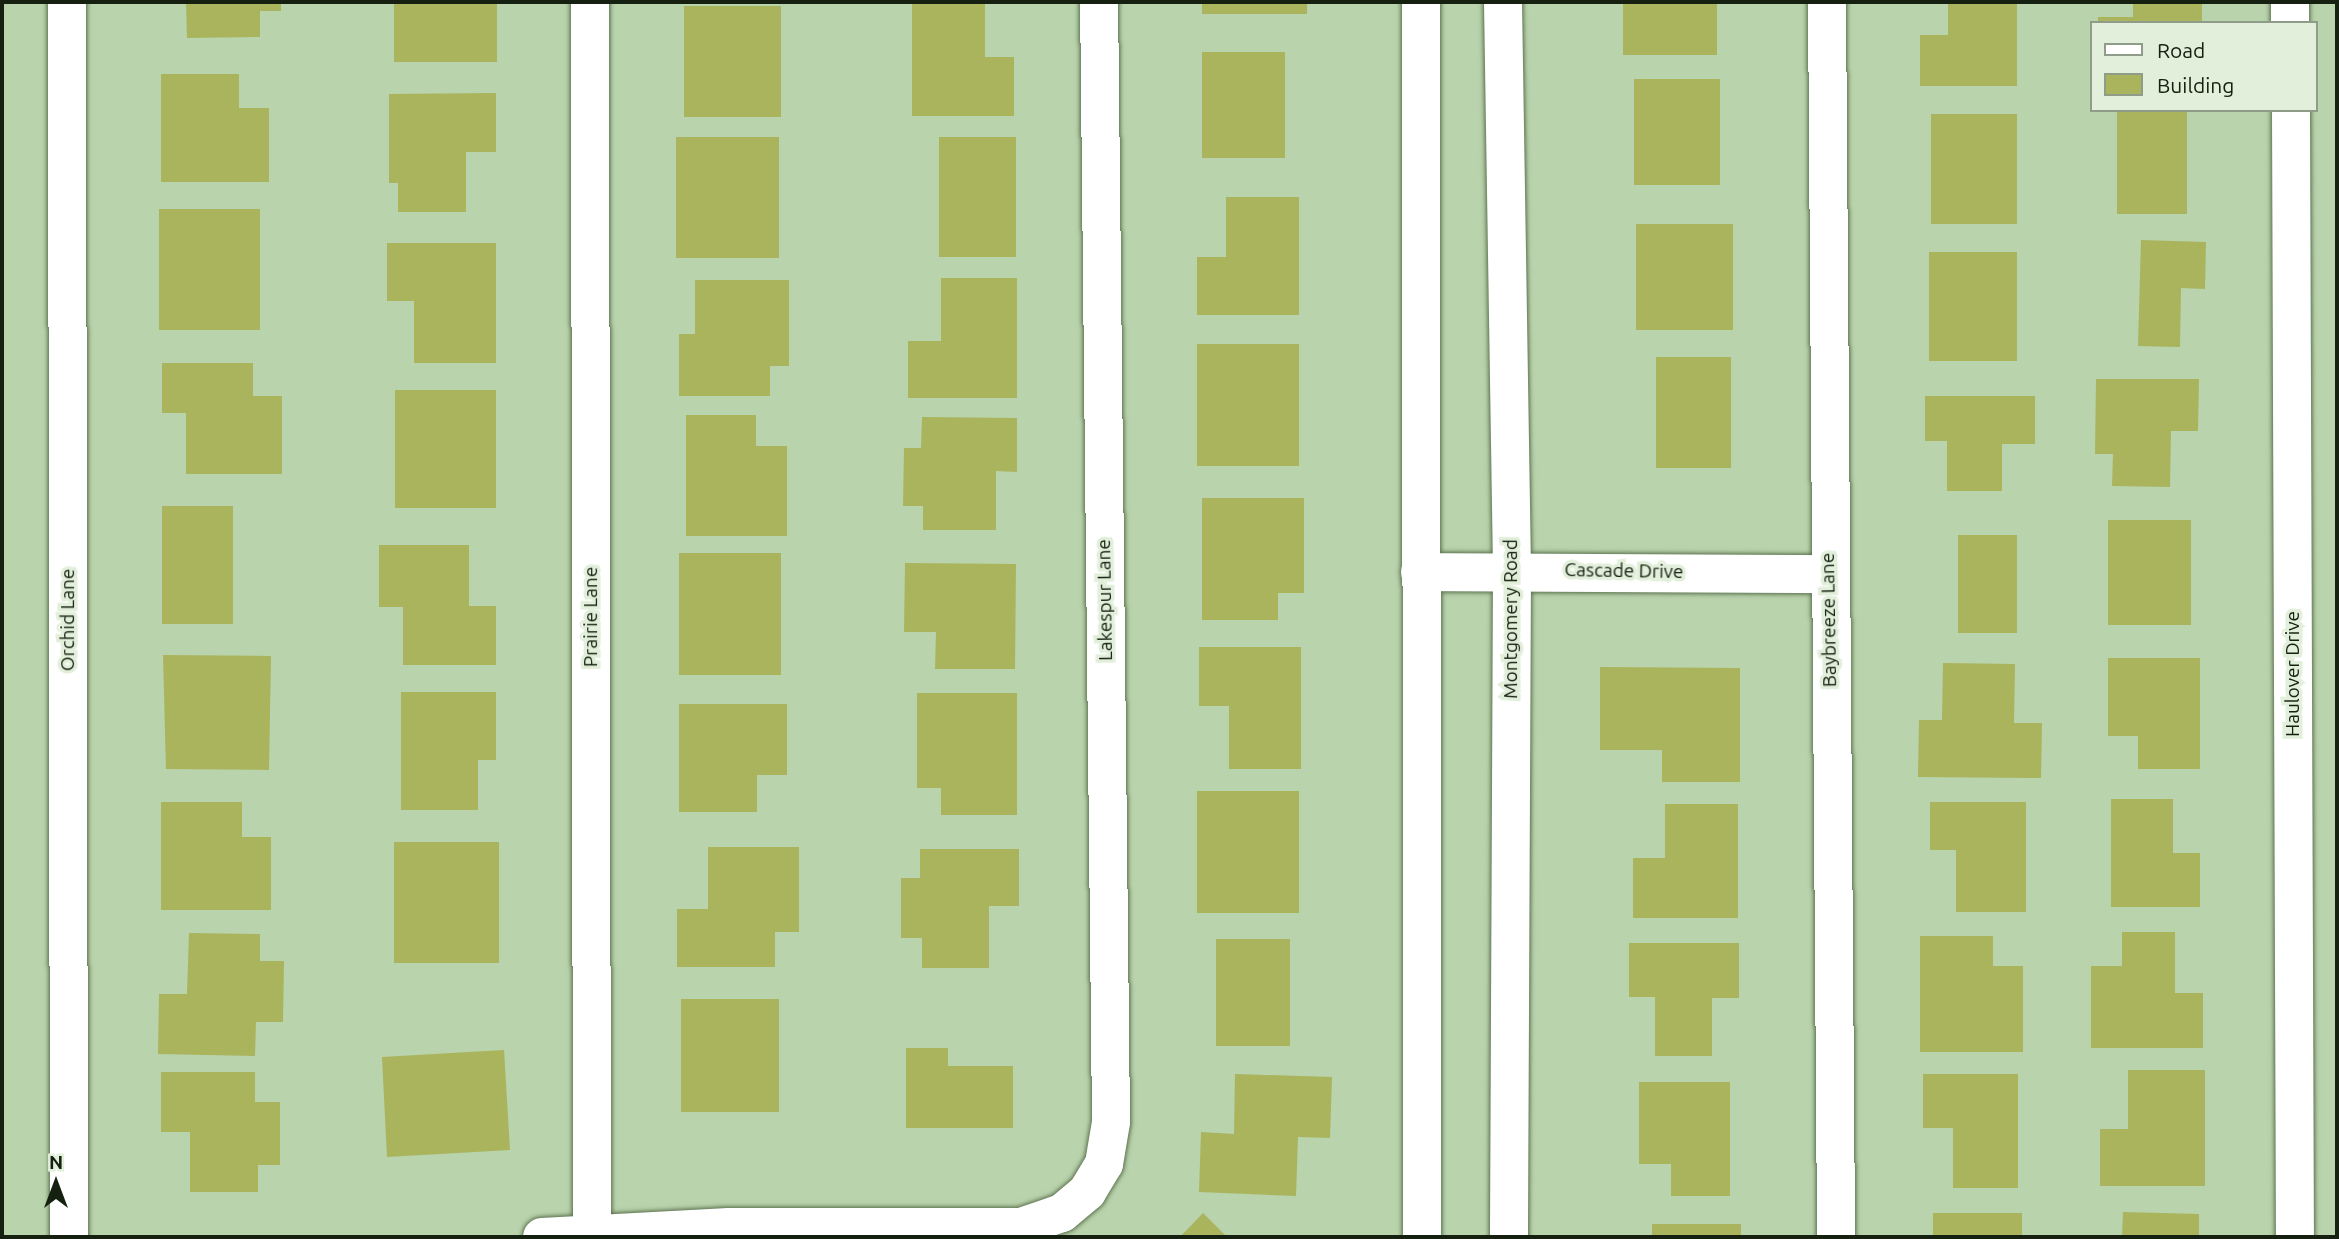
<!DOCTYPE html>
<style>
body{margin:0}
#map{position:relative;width:2339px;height:1239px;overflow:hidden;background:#b9d3ac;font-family:Ubuntu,sans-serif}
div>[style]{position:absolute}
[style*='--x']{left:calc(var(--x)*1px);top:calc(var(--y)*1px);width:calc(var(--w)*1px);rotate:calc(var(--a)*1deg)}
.building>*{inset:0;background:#a9b45c}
.roads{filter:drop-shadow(0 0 2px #5d7451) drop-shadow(0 0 2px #5d7451)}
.minor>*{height:38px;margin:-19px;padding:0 19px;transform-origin:19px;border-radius:19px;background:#fff}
.secondary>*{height:38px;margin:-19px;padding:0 19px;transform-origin:19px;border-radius:19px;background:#fff}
span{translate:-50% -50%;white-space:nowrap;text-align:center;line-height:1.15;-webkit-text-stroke:7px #e2efdb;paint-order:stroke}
.street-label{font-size:19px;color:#162011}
.frame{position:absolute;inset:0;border:4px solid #162011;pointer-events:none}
.legend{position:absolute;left:2090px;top:21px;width:228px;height:91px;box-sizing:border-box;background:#e2efdb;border:2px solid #909c8a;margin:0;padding:9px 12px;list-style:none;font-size:21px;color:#162011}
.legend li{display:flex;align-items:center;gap:14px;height:35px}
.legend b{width:35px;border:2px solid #909c8a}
.north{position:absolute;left:21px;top:1148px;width:70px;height:70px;-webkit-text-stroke:5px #e2efdb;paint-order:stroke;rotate:0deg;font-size:19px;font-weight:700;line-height:28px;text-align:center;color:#162011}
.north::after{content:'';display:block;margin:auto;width:24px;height:32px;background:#162011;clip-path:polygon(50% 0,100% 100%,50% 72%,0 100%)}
</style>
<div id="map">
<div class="building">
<i style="clip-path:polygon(186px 2px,281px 2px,281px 11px,260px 11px,260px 37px,187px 38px)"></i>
<i style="clip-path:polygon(394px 2px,497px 2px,497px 62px,394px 62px)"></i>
<i style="clip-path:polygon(1202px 2px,1307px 2px,1307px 14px,1202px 14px)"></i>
<i style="clip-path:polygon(1623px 2px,1717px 2px,1717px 55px,1623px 55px)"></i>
<i style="clip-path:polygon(1948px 2px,2017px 2px,2017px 86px,1920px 86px,1920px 35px,1948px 35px)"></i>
<i style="clip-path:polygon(2133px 2px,2202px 2px,2202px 23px,2098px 23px,2098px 17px,2133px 17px)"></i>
<i style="clip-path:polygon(912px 3px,985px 3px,985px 57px,1014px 57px,1014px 116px,912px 116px)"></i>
<i style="clip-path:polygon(684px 6px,781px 6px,781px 117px,684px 117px)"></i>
<i style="clip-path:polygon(1202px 52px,1285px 52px,1285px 158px,1202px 158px)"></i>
<i style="clip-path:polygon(161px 74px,239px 74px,239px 108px,269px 108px,269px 182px,161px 182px)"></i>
<i style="clip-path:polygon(1634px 79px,1720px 79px,1720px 185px,1634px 185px)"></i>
<i style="clip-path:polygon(496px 93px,496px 152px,466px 152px,466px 212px,398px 212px,398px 183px,389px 183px,389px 94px)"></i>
<i style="clip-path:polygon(2117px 110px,2187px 110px,2187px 214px,2117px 214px)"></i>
<i style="clip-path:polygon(1931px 114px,2017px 114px,2017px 224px,1931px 224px)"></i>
<i style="clip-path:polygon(676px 137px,779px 137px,779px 258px,676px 258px)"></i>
<i style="clip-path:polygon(939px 137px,1016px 137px,1016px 257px,939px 257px)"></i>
<i style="clip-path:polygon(1226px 197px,1299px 197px,1299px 315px,1197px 315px,1197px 257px,1226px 257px)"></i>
<i style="clip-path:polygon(159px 209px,260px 209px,260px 330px,159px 330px)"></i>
<i style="clip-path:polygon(1636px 224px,1733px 224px,1733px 330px,1636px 330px)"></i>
<i style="clip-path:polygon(2141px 240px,2206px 242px,2205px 289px,2181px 288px,2180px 347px,2138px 346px)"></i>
<i style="clip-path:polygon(387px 243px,496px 243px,496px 363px,414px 363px,414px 301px,387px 301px)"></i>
<i style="clip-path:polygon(1929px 252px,2017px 252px,2017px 361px,1929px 361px)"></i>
<i style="clip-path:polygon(941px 278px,1017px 278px,1017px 398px,908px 398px,908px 341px,941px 341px)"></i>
<i style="clip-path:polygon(695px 280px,789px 280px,789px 366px,770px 366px,770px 396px,679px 396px,679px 334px,695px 334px)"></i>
<i style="clip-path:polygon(1197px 344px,1299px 344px,1299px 466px,1197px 466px)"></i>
<i style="clip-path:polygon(1656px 357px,1731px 357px,1731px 468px,1656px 468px)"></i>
<i style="clip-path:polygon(162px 363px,253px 363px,253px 396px,282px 396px,282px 474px,186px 474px,186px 413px,162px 413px)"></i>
<i style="clip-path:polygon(2096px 379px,2199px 379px,2198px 431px,2171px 431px,2170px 487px,2112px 486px,2113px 454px,2095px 454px)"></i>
<i style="clip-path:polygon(395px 390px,496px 390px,496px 508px,395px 508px)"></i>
<i style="clip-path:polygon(1925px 396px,2035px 396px,2035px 444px,2002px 444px,2002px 491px,1947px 491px,1947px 441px,1925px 441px)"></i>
<i style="clip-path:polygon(686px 415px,756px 415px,756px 446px,787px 446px,787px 536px,686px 536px)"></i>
<i style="clip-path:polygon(922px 417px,1017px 418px,1017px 472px,996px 471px,996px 530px,923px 530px,923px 506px,903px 506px,904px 448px,921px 448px)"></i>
<i style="clip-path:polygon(1202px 498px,1304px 498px,1304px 593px,1278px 593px,1278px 620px,1202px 620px)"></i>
<i style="clip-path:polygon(162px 506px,233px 506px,233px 624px,162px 624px)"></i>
<i style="clip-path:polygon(2108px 520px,2191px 520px,2191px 625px,2108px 625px)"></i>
<i style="clip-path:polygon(1958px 535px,2017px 535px,2017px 633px,1958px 633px)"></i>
<i style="clip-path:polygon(379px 545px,469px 545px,469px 606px,496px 606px,496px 665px,403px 665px,403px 607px,379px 607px)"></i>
<i style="clip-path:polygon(679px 553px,781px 553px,781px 675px,679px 675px)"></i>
<i style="clip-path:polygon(905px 563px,1016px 564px,1015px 669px,935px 669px,936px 632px,904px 632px)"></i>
<i style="clip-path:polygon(1199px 647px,1301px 647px,1301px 769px,1229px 769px,1229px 706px,1199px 706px)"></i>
<i style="clip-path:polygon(163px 655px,271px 656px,269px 770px,166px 769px)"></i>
<i style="clip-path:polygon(2108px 658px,2200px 658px,2200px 769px,2138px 769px,2138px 736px,2108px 736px)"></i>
<i style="clip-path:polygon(1943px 663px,2015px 664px,2014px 723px,2042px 723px,2041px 778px,1918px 777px,1919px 720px,1942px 720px)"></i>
<i style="clip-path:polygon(1600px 667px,1740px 668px,1740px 782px,1662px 782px,1662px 750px,1600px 750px)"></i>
<i style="clip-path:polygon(401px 692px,496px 692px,496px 760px,478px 760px,478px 810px,401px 810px)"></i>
<i style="clip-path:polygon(917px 693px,1017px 693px,1017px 815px,941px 815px,941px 788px,917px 788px)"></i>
<i style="clip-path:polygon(679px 704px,787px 704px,787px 775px,757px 775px,757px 812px,679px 812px)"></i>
<i style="clip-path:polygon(1197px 791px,1299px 791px,1299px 913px,1197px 913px)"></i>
<i style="clip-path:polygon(2111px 799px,2173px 799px,2173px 853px,2200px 853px,2200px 907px,2111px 907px)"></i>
<i style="clip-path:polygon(161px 802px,242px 802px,242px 837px,271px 837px,271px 910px,161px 910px)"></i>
<i style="clip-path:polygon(1930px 802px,2026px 802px,2026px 912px,1956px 912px,1956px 850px,1930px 850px)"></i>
<i style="clip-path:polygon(1665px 804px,1738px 804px,1738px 918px,1633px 918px,1633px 858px,1665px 858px)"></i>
<i style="clip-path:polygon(394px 842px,499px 842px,499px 963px,394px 963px)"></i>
<i style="clip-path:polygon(708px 847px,799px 847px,799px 932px,775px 932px,775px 967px,677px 967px,677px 909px,708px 909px)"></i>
<i style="clip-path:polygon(920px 849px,1019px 849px,1019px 906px,989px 906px,989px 968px,922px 968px,922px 938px,901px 938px,901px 878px,920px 878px)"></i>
<i style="clip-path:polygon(2122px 932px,2175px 932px,2175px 993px,2203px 993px,2203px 1048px,2091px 1048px,2091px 966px,2122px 966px)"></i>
<i style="clip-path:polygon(189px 933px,260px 934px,260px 961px,284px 961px,283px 1022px,256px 1022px,255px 1056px,158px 1054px,159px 994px,187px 994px)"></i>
<i style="clip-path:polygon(1920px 936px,1993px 936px,1993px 966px,2023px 966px,2023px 1052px,1920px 1052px)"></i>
<i style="clip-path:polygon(1216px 939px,1290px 939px,1290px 1046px,1216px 1046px)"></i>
<i style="clip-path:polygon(1629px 943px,1739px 943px,1739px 998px,1712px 998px,1712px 1056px,1655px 1056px,1655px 997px,1629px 997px)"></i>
<i style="clip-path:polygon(681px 999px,779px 999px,779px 1112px,681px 1112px)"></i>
<i style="clip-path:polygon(906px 1048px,948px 1048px,948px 1066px,1013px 1066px,1013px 1128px,906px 1128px)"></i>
<i style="clip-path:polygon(504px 1050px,510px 1150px,387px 1157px,382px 1057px)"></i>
<i style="clip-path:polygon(2128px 1070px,2205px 1070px,2205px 1186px,2100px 1186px,2100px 1129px,2128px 1129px)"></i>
<i style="clip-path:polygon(161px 1072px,255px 1072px,255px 1102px,280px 1102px,280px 1165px,258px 1165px,258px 1192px,190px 1192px,190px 1132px,161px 1132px)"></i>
<i style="clip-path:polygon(1235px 1074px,1332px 1077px,1330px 1138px,1298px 1137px,1296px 1196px,1199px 1192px,1201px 1132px,1234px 1134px)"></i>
<i style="clip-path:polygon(1923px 1074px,2018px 1074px,2018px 1188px,1953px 1188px,1953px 1128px,1923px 1128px)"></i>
<i style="clip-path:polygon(1639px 1082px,1730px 1082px,1730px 1196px,1671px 1196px,1671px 1164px,1639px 1164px)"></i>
<i style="clip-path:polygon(2123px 1212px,2199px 1214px,2199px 1237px,2122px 1237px)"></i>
<i style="clip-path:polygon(1203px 1213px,1227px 1237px,1180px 1237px)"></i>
<i style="clip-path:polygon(1933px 1213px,2022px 1213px,2022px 1237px,1933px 1237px)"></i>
<i style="clip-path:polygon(1652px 1224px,1741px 1224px,1741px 1237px,1652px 1237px)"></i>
</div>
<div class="roads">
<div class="minor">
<i style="--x:67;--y:2;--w:1235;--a:89.91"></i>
<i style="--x:590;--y:2;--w:1231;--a:89.91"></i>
<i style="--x:1827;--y:2;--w:1235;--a:89.58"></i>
<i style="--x:2290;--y:2;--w:21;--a:90"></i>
<i style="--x:2291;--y:110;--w:1127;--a:89.8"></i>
<i style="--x:1420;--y:572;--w:408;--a:0.3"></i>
<i style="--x:542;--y:1237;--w:187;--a:-3.1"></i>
<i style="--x:729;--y:1227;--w:292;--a:0"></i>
<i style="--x:1021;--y:1227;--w:43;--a:-18.9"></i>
<i style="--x:1062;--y:1213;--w:33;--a:-40"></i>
<i style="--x:1087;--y:1192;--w:33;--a:-59"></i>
<i style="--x:1104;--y:1164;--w:43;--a:-80.5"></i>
<i style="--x:1111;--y:1122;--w:1120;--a:-90.61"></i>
</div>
<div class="secondary">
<i style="--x:1421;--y:2;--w:1235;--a:89.95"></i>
<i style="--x:1503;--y:2;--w:568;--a:89.09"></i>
<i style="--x:1512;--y:570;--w:667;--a:90.26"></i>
</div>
</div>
<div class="street-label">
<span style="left:1624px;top:571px;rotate:1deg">Cascade Drive</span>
<span style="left:1105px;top:600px;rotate:-91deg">Lakespur Lane</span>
<span style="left:591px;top:617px;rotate:-90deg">Prairie Lane</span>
<span style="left:1511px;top:619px;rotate:-90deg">Montgomery Road</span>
<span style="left:68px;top:620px;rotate:-90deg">Orchid Lane</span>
<span style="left:1829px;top:620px;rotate:-91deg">Baybreeze Lane</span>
<span style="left:2293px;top:674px;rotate:-90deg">Haulover Drive</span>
</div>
<div class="frame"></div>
<ul class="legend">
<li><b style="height:9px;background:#fff"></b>Road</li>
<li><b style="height:19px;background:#a9b45c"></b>Building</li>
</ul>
<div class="north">N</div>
</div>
